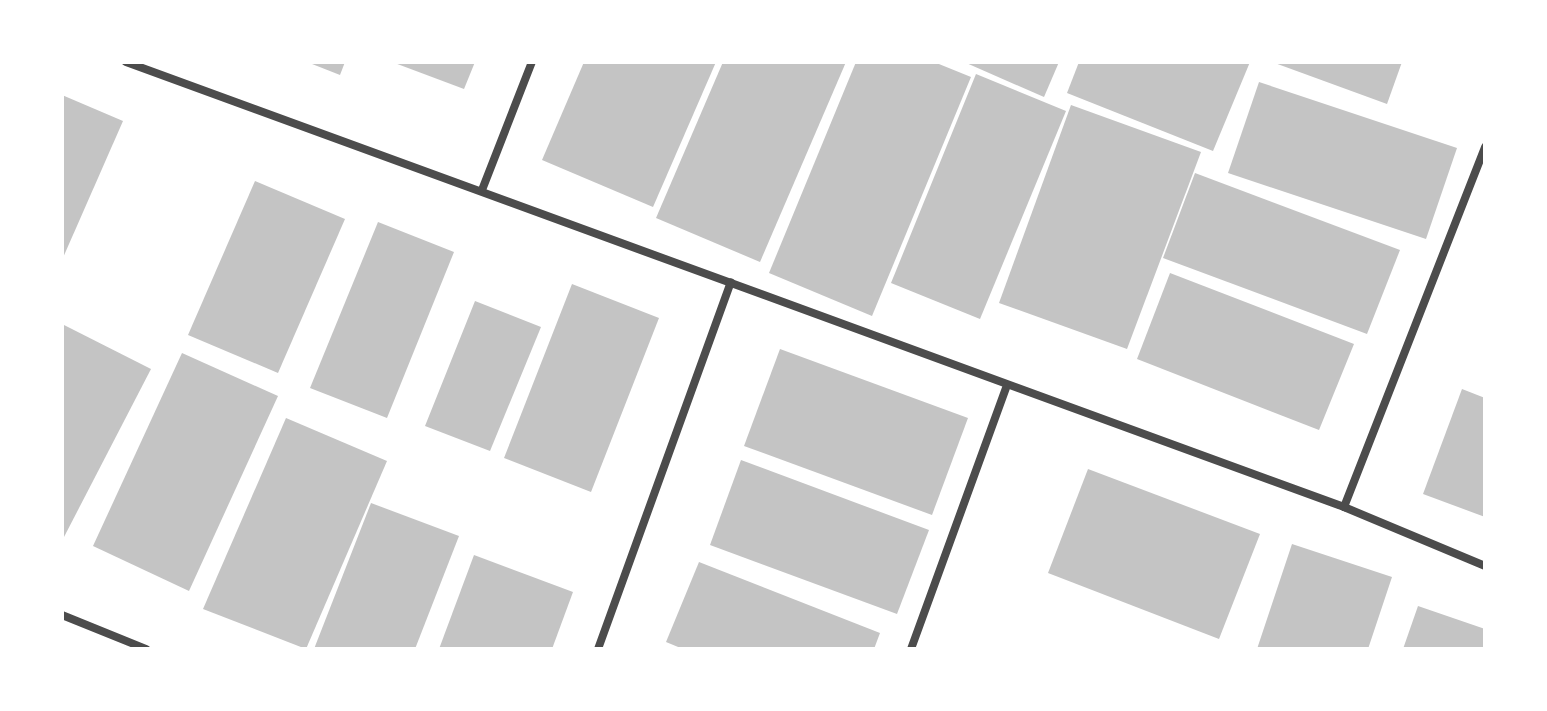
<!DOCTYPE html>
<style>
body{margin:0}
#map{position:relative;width:1547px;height:711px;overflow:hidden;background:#fff;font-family:"Exo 2",sans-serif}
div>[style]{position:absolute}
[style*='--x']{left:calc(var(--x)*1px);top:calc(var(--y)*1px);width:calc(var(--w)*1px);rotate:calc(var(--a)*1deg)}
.building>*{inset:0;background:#c4c4c4}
.minor>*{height:8px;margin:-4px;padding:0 4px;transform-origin:4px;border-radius:4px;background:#4c4c4c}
span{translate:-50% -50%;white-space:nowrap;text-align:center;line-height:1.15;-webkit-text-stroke:7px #fff;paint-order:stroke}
.frame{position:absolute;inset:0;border:64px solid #fff;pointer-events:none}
</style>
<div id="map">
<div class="building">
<i style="clip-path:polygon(307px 62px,345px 62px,340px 75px)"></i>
<i style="clip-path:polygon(392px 62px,475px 62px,464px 89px)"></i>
<i style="clip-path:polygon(584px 62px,716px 62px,653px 207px,542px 160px)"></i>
<i style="clip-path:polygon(723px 62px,846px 62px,760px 262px,656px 218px)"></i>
<i style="clip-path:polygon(856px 62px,934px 62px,971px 77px,872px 316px,769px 273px)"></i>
<i style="clip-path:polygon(964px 62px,1059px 62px,1044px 97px)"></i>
<i style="clip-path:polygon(1079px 62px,1250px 62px,1213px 151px,1067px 93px)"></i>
<i style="clip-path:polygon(1272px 62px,1402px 62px,1387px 104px)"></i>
<i style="clip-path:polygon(976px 74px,1066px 111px,980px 319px,891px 283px)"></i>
<i style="clip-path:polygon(1259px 82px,1457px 148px,1426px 239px,1228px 173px)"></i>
<i style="clip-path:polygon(62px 95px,123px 121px,62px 260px)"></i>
<i style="clip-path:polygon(1071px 105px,1201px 152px,1127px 349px,999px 303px)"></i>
<i style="clip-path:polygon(1195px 173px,1400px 250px,1367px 334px,1163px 258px)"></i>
<i style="clip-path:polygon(255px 181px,345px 219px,278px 373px,188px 335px)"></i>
<i style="clip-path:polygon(378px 222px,454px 252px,387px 418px,310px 388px)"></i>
<i style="clip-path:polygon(1170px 273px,1354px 344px,1319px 430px,1137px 359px)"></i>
<i style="clip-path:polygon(572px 284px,659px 318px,591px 492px,504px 458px)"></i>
<i style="clip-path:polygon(475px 301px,541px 327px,490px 451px,425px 426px)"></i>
<i style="clip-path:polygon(64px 325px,151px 369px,64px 537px,62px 536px)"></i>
<i style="clip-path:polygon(780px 349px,968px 418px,932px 515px,744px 446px)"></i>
<i style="clip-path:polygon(182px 353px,278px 396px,189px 591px,93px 546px)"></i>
<i style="clip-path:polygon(1462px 389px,1485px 398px,1485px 517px,1423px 494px)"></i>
<i style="clip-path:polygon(286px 418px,387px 461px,306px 649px,203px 609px)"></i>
<i style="clip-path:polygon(741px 460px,929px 530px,897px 614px,710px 545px)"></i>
<i style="clip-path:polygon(1088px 469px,1260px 534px,1219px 639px,1048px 573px)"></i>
<i style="clip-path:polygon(371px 503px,459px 536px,415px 649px,314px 649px)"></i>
<i style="clip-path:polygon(1292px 544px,1392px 577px,1368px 649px,1257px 649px)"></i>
<i style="clip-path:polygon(474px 555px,573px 592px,552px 649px,439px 649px)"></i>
<i style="clip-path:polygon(699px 562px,880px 633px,874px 649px,683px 649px,666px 642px)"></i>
<i style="clip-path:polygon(1418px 606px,1485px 629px,1485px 649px,1403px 649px)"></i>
</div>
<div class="minor">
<i style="--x:126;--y:62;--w:1297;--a:20.07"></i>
<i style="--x:1344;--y:507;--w:153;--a:22.7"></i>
<i style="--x:482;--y:190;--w:137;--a:-68.7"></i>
<i style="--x:1344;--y:507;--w:387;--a:-68.6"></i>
<i style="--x:62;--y:615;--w:91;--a:22"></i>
<i style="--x:598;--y:649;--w:390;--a:-70.1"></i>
<i style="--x:911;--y:649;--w:281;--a:-70"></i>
</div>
<div class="frame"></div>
</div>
